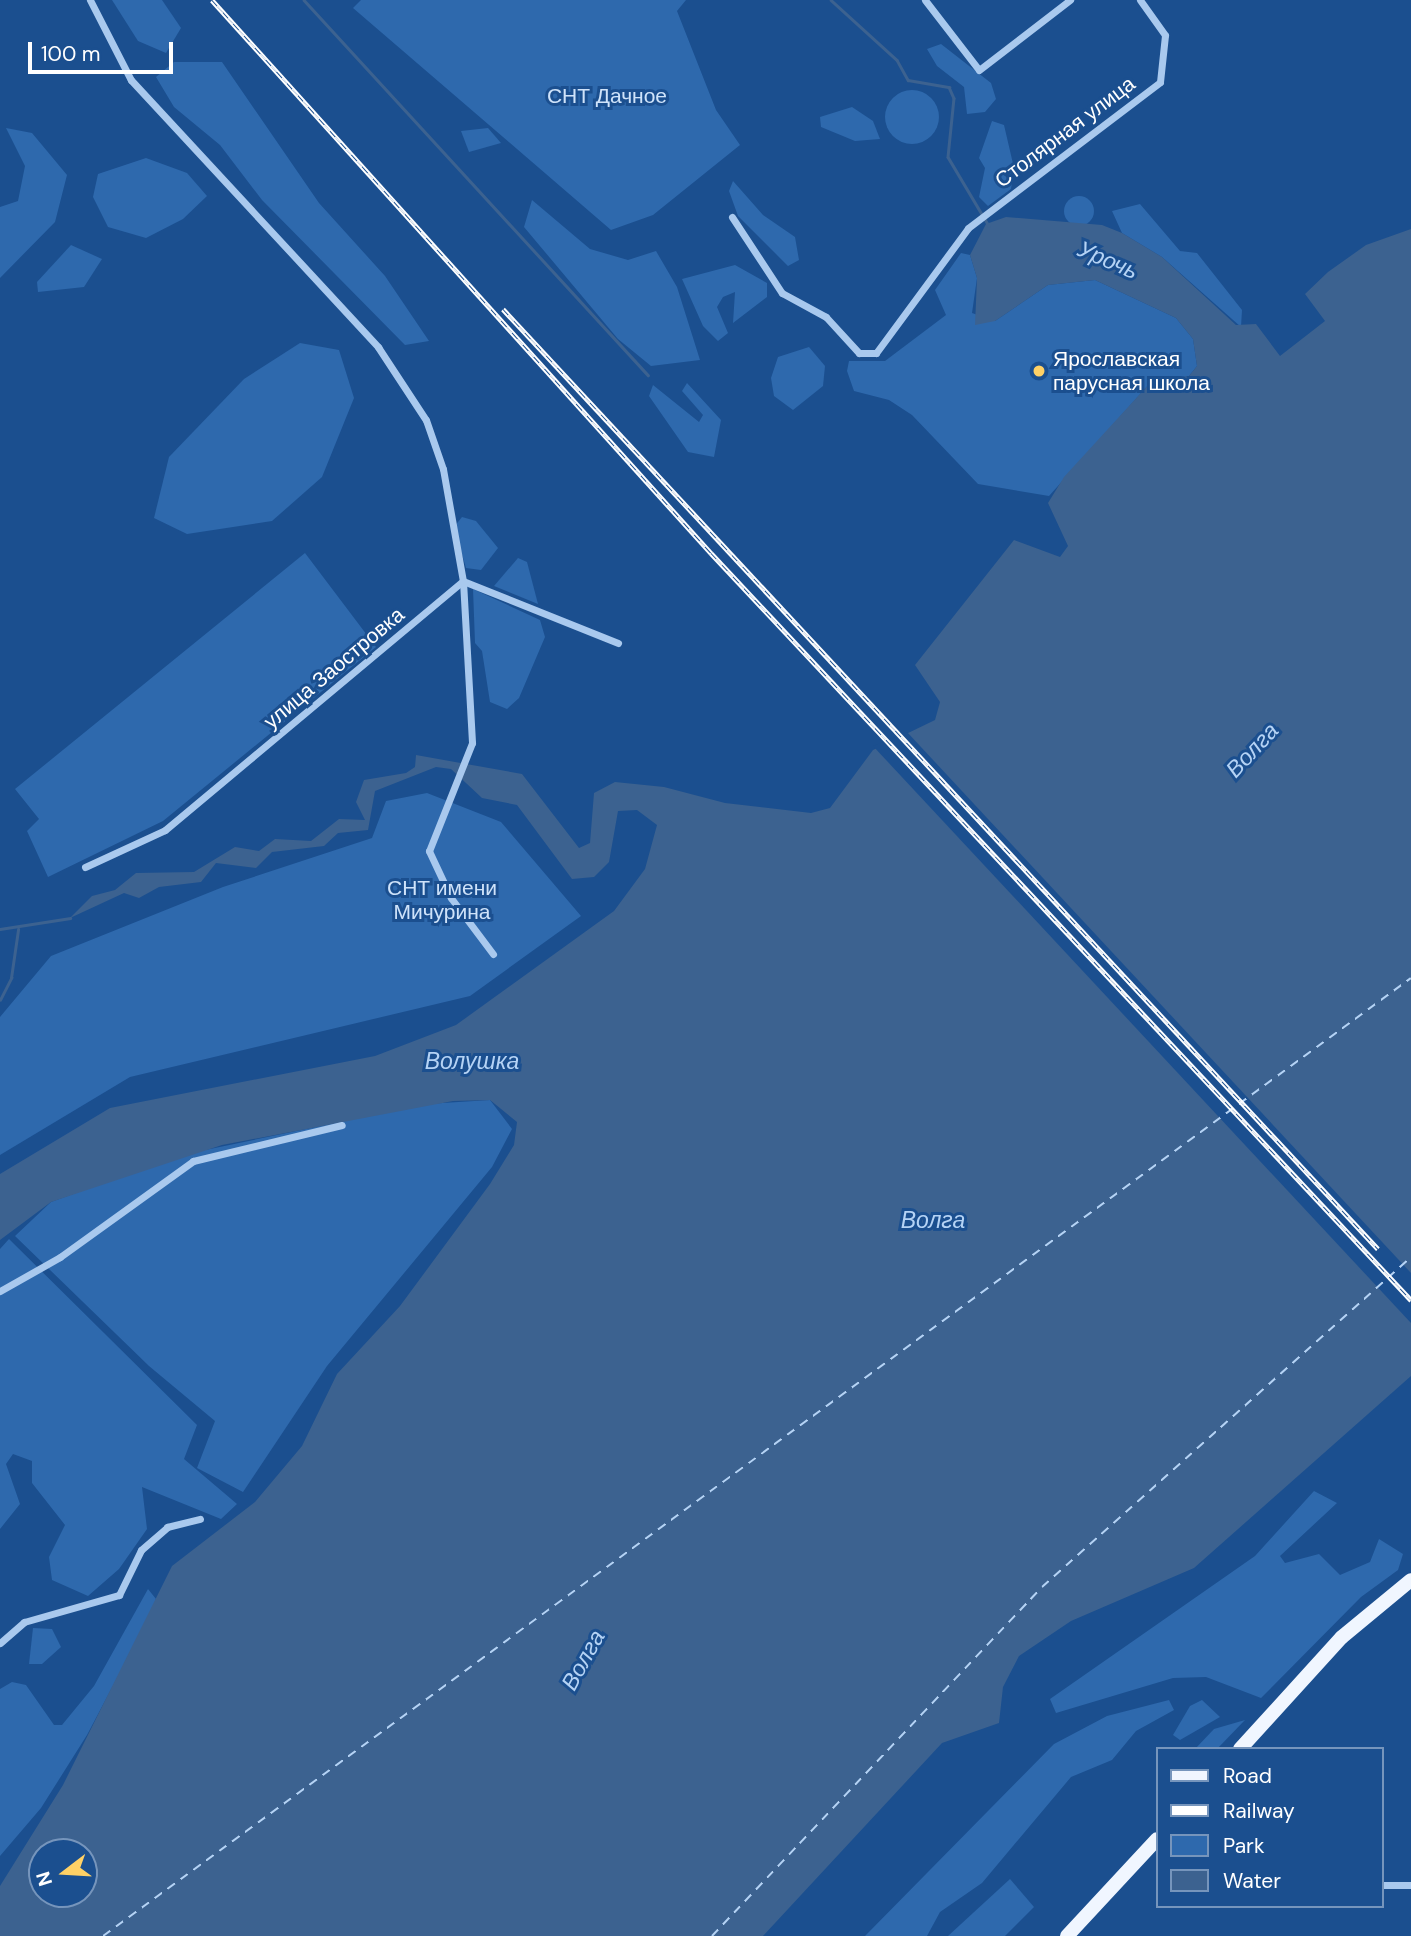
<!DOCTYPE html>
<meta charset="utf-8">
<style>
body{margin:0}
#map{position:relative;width:1411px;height:1936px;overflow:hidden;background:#1b4f8f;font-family:"DM Sans",sans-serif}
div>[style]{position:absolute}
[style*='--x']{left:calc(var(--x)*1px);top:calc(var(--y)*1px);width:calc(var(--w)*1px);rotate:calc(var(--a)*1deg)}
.green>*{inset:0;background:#2e69ad}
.round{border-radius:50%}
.water>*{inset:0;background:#3c6290}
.pier>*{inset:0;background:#1b4f8f}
.stream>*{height:2.5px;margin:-1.25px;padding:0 1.25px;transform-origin:1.25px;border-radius:1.25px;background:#3c6290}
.ferry>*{height:2px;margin-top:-1px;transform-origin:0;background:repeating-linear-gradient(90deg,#b5d3f5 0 9px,transparent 0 16px)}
.minor>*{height:7px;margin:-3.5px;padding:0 3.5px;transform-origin:3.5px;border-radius:3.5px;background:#a9c9ee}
.primary>*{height:14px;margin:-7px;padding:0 7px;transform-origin:7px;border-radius:7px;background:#f0f6ff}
.rail>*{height:5px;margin-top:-2.5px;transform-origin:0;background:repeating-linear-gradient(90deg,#1b4f8f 0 8px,#fff 0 16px);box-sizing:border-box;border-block:2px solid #fff}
.dots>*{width:19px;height:19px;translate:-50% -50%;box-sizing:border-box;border:4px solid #1b4f8f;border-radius:50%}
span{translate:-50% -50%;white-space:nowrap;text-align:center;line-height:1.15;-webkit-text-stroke:6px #1b4f8f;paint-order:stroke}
.park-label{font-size:21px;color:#cfe3fa}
.street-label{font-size:21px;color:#fff}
.poi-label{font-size:21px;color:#fff}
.left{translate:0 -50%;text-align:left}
.water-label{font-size:23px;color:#b5d3f5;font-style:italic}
.legend{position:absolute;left:1156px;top:1747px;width:228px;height:161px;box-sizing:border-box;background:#1b4f8f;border:2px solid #7695bc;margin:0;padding:9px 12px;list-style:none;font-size:21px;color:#fff}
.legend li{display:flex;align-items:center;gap:14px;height:35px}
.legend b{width:35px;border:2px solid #7695bc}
.north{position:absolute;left:28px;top:1838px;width:70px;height:70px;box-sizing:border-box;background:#1b4f8f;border:2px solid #7695bc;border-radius:50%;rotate:253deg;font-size:19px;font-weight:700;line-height:28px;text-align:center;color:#fff}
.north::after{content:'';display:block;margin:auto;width:24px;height:32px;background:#ffd166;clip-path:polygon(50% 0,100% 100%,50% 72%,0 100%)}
.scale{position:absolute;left:28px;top:42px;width:145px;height:32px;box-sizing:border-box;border:4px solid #fff;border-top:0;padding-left:9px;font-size:21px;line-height:24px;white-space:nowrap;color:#fff;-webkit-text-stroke:5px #1b4f8f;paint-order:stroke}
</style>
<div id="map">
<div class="green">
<i style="clip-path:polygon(112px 0,162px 0,181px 28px,166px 53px,138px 41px)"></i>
<i style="clip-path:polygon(361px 0,686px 0,677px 11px,716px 110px,740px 145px,653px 215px,611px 230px,353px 8px)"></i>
<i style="clip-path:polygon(941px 44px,991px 83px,996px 99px,985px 112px,967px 114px,964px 87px,937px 66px,927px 49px)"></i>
<i style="clip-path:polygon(174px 62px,222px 62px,319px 203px,385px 276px,429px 341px,405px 345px,262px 200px,220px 145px,174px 107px,156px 77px)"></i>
<i class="round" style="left:885px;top:90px;width:54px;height:54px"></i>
<i style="clip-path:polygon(852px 107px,873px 121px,880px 139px,855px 141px,821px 127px,820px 117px)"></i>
<i style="clip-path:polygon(992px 121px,1004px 125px,1014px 168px,1011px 189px,988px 206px,979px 197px,985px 168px,979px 158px)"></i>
<i style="clip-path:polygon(6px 128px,32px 133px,67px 175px,55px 222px,0 278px,0 207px,18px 201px,25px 166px)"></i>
<i style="clip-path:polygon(488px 128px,501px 143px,469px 152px,461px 131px)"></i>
<i style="clip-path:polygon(146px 158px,187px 173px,207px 196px,183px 219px,146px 238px,108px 227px,93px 197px,98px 174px)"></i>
<i style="clip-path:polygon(733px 181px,763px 215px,795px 237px,799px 260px,788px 266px,738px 216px,729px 191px)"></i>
<i class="round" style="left:1064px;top:196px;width:30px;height:30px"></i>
<i style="clip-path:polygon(532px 200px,590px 249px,628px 260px,656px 251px,677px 287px,700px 360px,651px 366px,618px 339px,524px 227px)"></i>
<i style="clip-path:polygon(1140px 204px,1180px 251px,1197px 253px,1242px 310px,1241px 327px,1162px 257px,1122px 233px,1112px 211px)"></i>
<i style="clip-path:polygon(71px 245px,102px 259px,84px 287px,38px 292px,37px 282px)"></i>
<i style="clip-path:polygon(961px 253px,970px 255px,977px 278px,972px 313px,995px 321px,1048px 285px,1095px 280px,1176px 318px,1193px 339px,1197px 366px,1189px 376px,1151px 382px,1049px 496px,978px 484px,912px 415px,889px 400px,854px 391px,847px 371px,849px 361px,885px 361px,946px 315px,935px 290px)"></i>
<i style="clip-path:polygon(735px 265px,767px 283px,767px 297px,733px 323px,735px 292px,723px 297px,717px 307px,728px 333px,718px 341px,703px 326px,682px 279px)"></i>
<i style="clip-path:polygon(300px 343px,339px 350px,354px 398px,322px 477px,272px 521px,187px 534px,154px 518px,169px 457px,244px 379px)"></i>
<i style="clip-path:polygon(809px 347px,825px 366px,823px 386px,793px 410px,774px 396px,771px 378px,778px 357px)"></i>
<i style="clip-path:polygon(687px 383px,721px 420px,714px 457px,688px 452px,649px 396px,653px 385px,699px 422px,703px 415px,682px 391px)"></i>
<i style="clip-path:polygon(462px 517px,476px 521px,498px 548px,481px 570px,466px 568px,454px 527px)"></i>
<i style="clip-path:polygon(305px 553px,376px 647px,163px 821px,48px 877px,27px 831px,39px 819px,15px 789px)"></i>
<i style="clip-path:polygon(518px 558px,527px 562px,538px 604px,494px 586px)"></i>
<i style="clip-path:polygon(473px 589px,540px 620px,545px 637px,519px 698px,507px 709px,490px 702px,482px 651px,475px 643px)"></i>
<i style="clip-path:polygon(427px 793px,501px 822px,581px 916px,470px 996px,130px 1077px,0 1155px,0 1017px,51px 956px,223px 887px,372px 838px,386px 801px)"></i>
<i style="clip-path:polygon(490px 1100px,512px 1129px,492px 1167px,327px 1366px,243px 1492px,197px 1468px,215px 1421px,149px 1366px,15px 1236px,51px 1202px,181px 1155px,427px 1104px)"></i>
<i style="clip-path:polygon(9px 1239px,197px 1425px,184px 1459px,237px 1504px,221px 1519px,142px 1487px,147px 1529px,119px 1569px,88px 1596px,52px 1580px,49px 1557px,65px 1525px,32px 1483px,32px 1461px,13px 1454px,6px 1464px,20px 1504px,0 1529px,0 1249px)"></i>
<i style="clip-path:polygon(1314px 1491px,1337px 1503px,1280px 1556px,1285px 1563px,1319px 1554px,1340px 1575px,1370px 1562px,1379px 1539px,1403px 1554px,1398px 1570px,1361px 1597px,1261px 1698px,1206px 1677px,1173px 1678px,1056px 1713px,1050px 1699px,1255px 1556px)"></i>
<i style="clip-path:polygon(148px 1589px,156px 1599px,146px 1623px,87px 1735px,41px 1808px,0 1856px,0 1689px,12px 1682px,26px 1685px,54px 1725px,62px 1725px,94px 1686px)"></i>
<i style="clip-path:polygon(33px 1628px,52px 1629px,61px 1647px,42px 1664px,29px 1664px)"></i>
<i style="clip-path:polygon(1169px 1700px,1174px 1710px,1136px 1731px,1112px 1760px,1071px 1777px,982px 1883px,940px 1912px,927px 1936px,865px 1936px,1054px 1744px,1107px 1716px)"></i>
<i style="clip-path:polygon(1202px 1700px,1220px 1717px,1180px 1740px,1173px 1735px,1190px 1706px)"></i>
<i style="clip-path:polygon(1245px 1720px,1217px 1749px,1195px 1749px,1214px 1729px)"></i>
<i style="clip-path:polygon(1010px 1879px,1034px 1907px,1005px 1936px,948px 1936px)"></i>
</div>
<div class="water">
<i style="clip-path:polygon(evenodd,1006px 217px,1102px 225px,1122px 233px,1162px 257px,1236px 325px,1256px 324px,1280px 356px,1325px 321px,1305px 294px,1328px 272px,1366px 245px,1411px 229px,1411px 1376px,1194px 1568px,1071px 1621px,1019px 1656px,1003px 1687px,999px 1723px,942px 1743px,763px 1936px,0 1936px,0 1886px,63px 1785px,172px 1566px,255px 1502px,302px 1446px,337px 1374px,400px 1306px,490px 1184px,514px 1145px,517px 1122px,490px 1100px,453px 1101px,222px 1145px,51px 1202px,0 1240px,0 1174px,110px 1108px,375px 1056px,456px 1025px,614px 911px,645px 869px,657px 825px,637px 810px,618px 811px,609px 862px,594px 877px,572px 879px,517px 805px,482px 798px,451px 769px,436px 767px,375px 791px,368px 830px,338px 833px,324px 846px,272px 852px,256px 868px,216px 863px,201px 882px,159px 887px,139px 898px,124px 893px,70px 918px,92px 896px,115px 890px,136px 873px,194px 872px,235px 847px,259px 851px,275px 839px,311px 841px,339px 819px,365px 820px,356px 802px,364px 780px,406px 773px,415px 767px,416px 755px,522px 774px,579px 848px,590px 843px,594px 793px,615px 782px,664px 787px,725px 803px,811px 813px,830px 808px,873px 750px,935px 720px,940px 702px,915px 665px,1014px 540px,1060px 557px,1068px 546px,1048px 503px,1064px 477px,1151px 382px,1189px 376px,1197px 366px,1193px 339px,1176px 318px,1095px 280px,1048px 285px,995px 321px,975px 325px,977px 278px,970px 255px,986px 224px,1006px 217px,42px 1852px,84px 1852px,84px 1894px,42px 1894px,42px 1852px)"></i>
</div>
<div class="pier">
<i style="clip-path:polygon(907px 732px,1411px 1273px,1411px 1323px,873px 746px)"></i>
</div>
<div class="stream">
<i style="--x:304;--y:0;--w:509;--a:47.47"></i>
<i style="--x:831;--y:0;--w:89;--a:42.3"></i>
<i style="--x:897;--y:60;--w:23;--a:61"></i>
<i style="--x:908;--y:80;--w:42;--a:9.7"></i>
<i style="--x:949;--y:87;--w:12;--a:66"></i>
<i style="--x:954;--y:98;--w:59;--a:95.8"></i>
<i style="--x:948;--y:157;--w:80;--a:59.3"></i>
<i style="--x:0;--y:929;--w:71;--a:-8.9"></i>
<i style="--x:0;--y:1000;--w:25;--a:-63"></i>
<i style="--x:11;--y:978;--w:49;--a:-81.7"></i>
</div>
<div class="ferry">
<i style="--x:103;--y:1936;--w:1621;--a:-36.22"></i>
<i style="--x:712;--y:1936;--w:480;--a:-46.6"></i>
<i style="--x:1042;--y:1587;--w:495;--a:-41.8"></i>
</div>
<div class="minor">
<i style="--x:90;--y:0;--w:90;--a:62.9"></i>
<i style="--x:131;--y:80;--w:364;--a:47.2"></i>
<i style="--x:378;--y:347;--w:87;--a:56.7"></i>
<i style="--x:426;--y:420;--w:52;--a:70.9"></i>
<i style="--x:443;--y:469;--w:114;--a:79.9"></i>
<i style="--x:463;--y:581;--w:162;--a:86.8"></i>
<i style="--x:472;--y:743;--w:116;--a:111.7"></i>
<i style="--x:429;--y:851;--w:52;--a:64.9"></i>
<i style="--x:451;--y:898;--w:70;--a:53.1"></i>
<i style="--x:925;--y:0;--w:88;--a:52.4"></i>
<i style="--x:979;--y:70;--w:115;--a:-37.6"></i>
<i style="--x:732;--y:217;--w:91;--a:56.7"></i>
<i style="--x:782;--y:293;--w:50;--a:28.6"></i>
<i style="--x:826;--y:317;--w:49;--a:47.5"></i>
<i style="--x:859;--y:353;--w:17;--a:0"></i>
<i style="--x:876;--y:353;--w:155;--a:-53.6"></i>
<i style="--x:968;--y:228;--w:241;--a:-37.2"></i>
<i style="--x:1160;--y:82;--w:47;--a:-83.9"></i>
<i style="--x:1165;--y:35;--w:43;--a:-125.5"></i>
<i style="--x:85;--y:867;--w:88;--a:-24.8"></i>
<i style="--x:165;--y:830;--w:388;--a:-39.9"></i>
<i style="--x:463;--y:581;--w:167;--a:21.8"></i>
<i style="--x:0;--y:1291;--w:69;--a:-29.5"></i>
<i style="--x:60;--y:1257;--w:164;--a:-35.8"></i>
<i style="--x:193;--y:1161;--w:153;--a:-13.6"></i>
<i style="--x:0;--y:1643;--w:32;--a:-41"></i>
<i style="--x:24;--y:1622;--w:99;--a:-15.9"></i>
<i style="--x:119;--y:1595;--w:50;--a:-63.9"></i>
<i style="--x:141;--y:1550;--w:35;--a:-41"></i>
<i style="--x:167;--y:1527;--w:34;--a:-14"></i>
<i style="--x:1381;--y:1885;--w:30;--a:0"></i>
</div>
<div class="primary">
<i style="--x:1240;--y:1749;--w:151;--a:-47.7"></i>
<i style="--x:1342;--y:1637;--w:89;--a:-39.6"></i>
<i style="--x:1067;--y:1936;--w:132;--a:-47.1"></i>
</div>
<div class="rail">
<i style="--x:212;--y:0;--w:745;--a:47.94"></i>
<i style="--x:711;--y:553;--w:1024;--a:46.86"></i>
<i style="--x:503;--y:309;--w:1284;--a:47.05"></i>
</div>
<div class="dots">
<i style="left:1039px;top:371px;background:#ffd166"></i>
</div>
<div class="park-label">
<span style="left:607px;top:96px">СНТ Дачное</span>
<span style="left:442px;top:900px">СНТ имени<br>Мичурина</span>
</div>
<div class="street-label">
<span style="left:1065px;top:132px;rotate:-37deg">Столярная улица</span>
<span style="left:334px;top:668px;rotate:-40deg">улица Заостровка</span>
</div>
<div class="poi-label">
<span class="left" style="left:1053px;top:371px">Ярославская<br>парусная школа</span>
</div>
<div class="water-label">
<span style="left:1108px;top:260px;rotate:23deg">Урочь</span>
<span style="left:1252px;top:750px;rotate:-47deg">Волга</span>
<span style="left:472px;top:1061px">Волушка</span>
<span style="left:933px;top:1220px">Волга</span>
<span style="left:583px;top:1660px;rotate:-61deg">Волга</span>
</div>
<ul class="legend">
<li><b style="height:9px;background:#f0f6ff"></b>Road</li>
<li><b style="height:9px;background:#fff"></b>Railway</li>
<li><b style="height:19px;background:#2e69ad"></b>Park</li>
<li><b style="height:19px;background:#3c6290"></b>Water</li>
</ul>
<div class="north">N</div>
<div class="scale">100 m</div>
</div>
